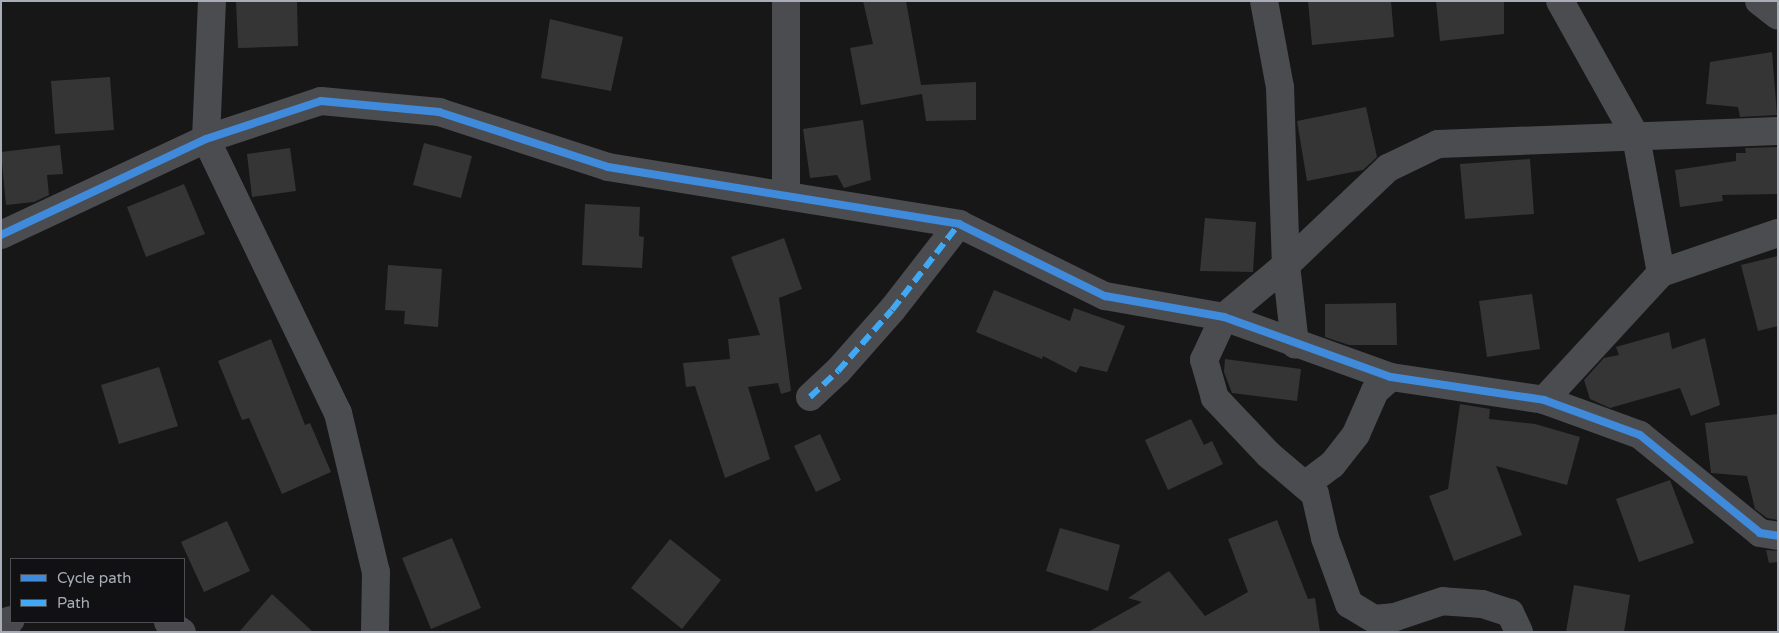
<!DOCTYPE html>
<style>
body{margin:0}
#map{position:relative;width:1779px;height:633px;overflow:hidden;background:#171717;font-family:"Varela Round",sans-serif}
div>[style]{position:absolute}
[style*='--x']{left:calc(var(--x)*1px);top:calc(var(--y)*1px);width:calc(var(--w)*1px);rotate:calc(var(--a)*1deg)}
.building>*{inset:0;background:#353536}
.street>*{height:28px;margin:-14px;padding:0 14px;transform-origin:14px;border-radius:14px;background:#4b4c50}
.secondary>*{height:28px;margin:-14px;padding:0 14px;transform-origin:14px;border-radius:14px;background:#4a4a4e}
.quiet>*{height:6px;margin-top:-3px;transform-origin:0;background:repeating-linear-gradient(90deg,#3fa9f5 0 12px,transparent 0 18px)}
.cycleway>*{height:8px;margin:-4px;padding:0 4px;transform-origin:4px;border-radius:4px;background:#408adc}
span{translate:-50% -50%;white-space:nowrap;text-align:center;line-height:1.15;-webkit-text-stroke:4.5px #111113;paint-order:stroke}
.frame{position:absolute;inset:0;border:2px solid #a8adb8;pointer-events:none}
.legend{position:absolute;left:10px;top:558px;width:175px;height:65px;box-sizing:border-box;background:#111113;border:1px solid #4d4f55;margin:0;padding:6px 9px;list-style:none;font-size:15px;color:#a8adb8}
.legend li{display:flex;align-items:center;gap:10px;height:25px}
.legend b{width:25px;border:1px solid #4d4f55}
</style>
<div id="map">
<div class="building">
<i style="clip-path:polygon(236px 1px,297px 1px,298px 46px,238px 48px)"></i>
<i style="clip-path:polygon(863px 1px,906px 1px,921px 85px,976px 82px,976px 120px,926px 121px,922px 94px,861px 105px,850px 48px,873px 44px)"></i>
<i style="clip-path:polygon(1308px 1px,1391px 1px,1394px 37px,1312px 45px)"></i>
<i style="clip-path:polygon(1436px 1px,1504px 1px,1504px 34px,1440px 41px)"></i>
<i style="clip-path:polygon(550px 19px,623px 37px,611px 91px,541px 78px)"></i>
<i style="clip-path:polygon(1772px 52px,1777px 115px,1740px 117px,1738px 107px,1706px 104px,1710px 62px)"></i>
<i style="clip-path:polygon(110px 77px,114px 130px,55px 134px,51px 81px)"></i>
<i style="clip-path:polygon(1366px 107px,1377px 157px,1363px 170px,1307px 181px,1297px 121px)"></i>
<i style="clip-path:polygon(863px 120px,871px 180px,844px 188px,837px 175px,810px 178px,803px 129px)"></i>
<i style="clip-path:polygon(424px 143px,472px 156px,461px 198px,413px 185px)"></i>
<i style="clip-path:polygon(60px 145px,63px 174px,47px 175px,49px 195px,34px 202px,6px 205px,1px 152px)"></i>
<i style="clip-path:polygon(1778px 147px,1778px 194px,1722px 195px,1723px 201px,1680px 207px,1675px 170px,1736px 161px,1736px 153px,1746px 153px,1745px 148px)"></i>
<i style="clip-path:polygon(290px 148px,296px 191px,252px 197px,247px 154px)"></i>
<i style="clip-path:polygon(1530px 159px,1534px 214px,1465px 219px,1460px 164px)"></i>
<i style="clip-path:polygon(184px 184px,205px 234px,146px 257px,127px 207px)"></i>
<i style="clip-path:polygon(585px 204px,640px 207px,639px 236px,644px 237px,642px 268px,582px 265px)"></i>
<i style="clip-path:polygon(1205px 218px,1256px 222px,1253px 272px,1200px 271px)"></i>
<i style="clip-path:polygon(784px 238px,802px 289px,779px 298px,791px 391px,781px 394px,778px 383px,748px 387px,770px 459px,725px 478px,695px 386px,686px 387px,683px 363px,730px 359px,728px 339px,760px 335px,731px 257px)"></i>
<i style="clip-path:polygon(1778px 256px,1778px 326px,1758px 331px,1741px 265px)"></i>
<i style="clip-path:polygon(388px 265px,442px 269px,438px 327px,404px 324px,405px 311px,385px 310px)"></i>
<i style="clip-path:polygon(994px 290px,1070px 321px,1074px 308px,1125px 326px,1107px 372px,1080px 366px,1076px 373px,1043px 356px,1042px 359px,976px 332px)"></i>
<i style="clip-path:polygon(1532px 294px,1540px 349px,1487px 357px,1479px 301px)"></i>
<i style="clip-path:polygon(1396px 303px,1397px 345px,1349px 345px,1325px 337px,1325px 304px)"></i>
<i style="clip-path:polygon(1669px 332px,1672px 349px,1705px 338px,1720px 405px,1691px 416px,1680px 388px,1610px 408px,1590px 399px,1584px 380px,1604px 358px,1619px 355px,1616px 347px)"></i>
<i style="clip-path:polygon(271px 339px,305px 425px,310px 423px,331px 472px,282px 494px,249px 418px,242px 420px,218px 361px)"></i>
<i style="clip-path:polygon(1225px 359px,1301px 369px,1297px 401px,1232px 393px,1224px 372px)"></i>
<i style="clip-path:polygon(159px 367px,178px 426px,119px 444px,101px 385px)"></i>
<i style="clip-path:polygon(1460px 404px,1490px 409px,1489px 419px,1535px 424px,1580px 437px,1567px 485px,1496px 466px,1522px 535px,1454px 561px,1429px 496px,1448px 489px)"></i>
<i style="clip-path:polygon(1778px 414px,1778px 520px,1767px 518px,1755px 509px,1747px 476px,1711px 473px,1705px 423px)"></i>
<i style="clip-path:polygon(1191px 419px,1204px 445px,1212px 441px,1223px 464px,1168px 490px,1145px 440px)"></i>
<i style="clip-path:polygon(820px 434px,841px 480px,816px 492px,794px 446px)"></i>
<i style="clip-path:polygon(1670px 480px,1694px 543px,1639px 562px,1616px 499px)"></i>
<i style="clip-path:polygon(1277px 520px,1308px 599px,1315px 598px,1320px 632px,1088px 632px,1142px 602px,1128px 598px,1169px 571px,1205px 616px,1248px 592px,1228px 539px)"></i>
<i style="clip-path:polygon(227px 521px,250px 571px,204px 592px,181px 542px)"></i>
<i style="clip-path:polygon(1060px 528px,1120px 545px,1108px 591px,1046px 571px)"></i>
<i style="clip-path:polygon(452px 538px,481px 608px,431px 629px,402px 558px)"></i>
<i style="clip-path:polygon(670px 539px,721px 580px,682px 629px,631px 588px)"></i>
<i style="clip-path:polygon(1766px 550px,1778px 551px,1778px 562px,1769px 563px)"></i>
<i style="clip-path:polygon(1574px 585px,1630px 595px,1624px 632px,1566px 632px)"></i>
<i style="clip-path:polygon(272px 594px,313px 632px,239px 632px)"></i>
</div>
<div class="street">
<i style="--x:212;--y:1;--w:138;--a:92.5"></i>
<i style="--x:206;--y:139;--w:304;--a:64.3"></i>
<i style="--x:338;--y:413;--w:163;--a:76.6"></i>
<i style="--x:376;--y:572;--w:60;--a:91"></i>
<i style="--x:1264;--y:1;--w:87;--a:79.5"></i>
<i style="--x:1280;--y:87;--w:178;--a:88.1"></i>
<i style="--x:1286;--y:265;--w:80;--a:83.5"></i>
<i style="--x:1560;--y:1;--w:156;--a:60.8"></i>
<i style="--x:1636;--y:137;--w:138;--a:79.6"></i>
<i style="--x:1759;--y:1;--w:24;--a:38"></i>
<i style="--x:786;--y:196;--w:195;--a:-90"></i>
<i style="--x:1;--y:235;--w:226;--a:-25.1"></i>
<i style="--x:206;--y:139;--w:121;--a:-18.3"></i>
<i style="--x:321;--y:101;--w:119;--a:5.3"></i>
<i style="--x:439;--y:112;--w:178;--a:18"></i>
<i style="--x:608;--y:167;--w:356;--a:9.2"></i>
<i style="--x:959;--y:224;--w:163;--a:26.3"></i>
<i style="--x:1105;--y:296;--w:121;--a:10"></i>
<i style="--x:1224;--y:317;--w:177;--a:19.8"></i>
<i style="--x:1391;--y:377;--w:155;--a:8.5"></i>
<i style="--x:1544;--y:400;--w:102;--a:20"></i>
<i style="--x:1640;--y:435;--w:155;--a:39.2"></i>
<i style="--x:1760;--y:533;--w:18;--a:9"></i>
<i style="--x:810;--y:397;--w:38;--a:-43"></i>
<i style="--x:838;--y:371;--w:81;--a:-48.5"></i>
<i style="--x:892;--y:310;--w:109;--a:-52.1"></i>
<i style="--x:1544;--y:400;--w:173;--a:-47.3"></i>
<i style="--x:1661;--y:273;--w:124;--a:-18.9"></i>
<i style="--x:1305;--y:485;--w:34;--a:-37"></i>
<i style="--x:1332;--y:465;--w:39;--a:-52"></i>
<i style="--x:1356;--y:434;--w:47;--a:-66.2"></i>
<i style="--x:1375;--y:391;--w:21;--a:-41"></i>
<i style="--x:1519;--y:632;--w:21;--a:-115"></i>
<i style="--x:1510;--y:613;--w:29;--a:-162"></i>
<i style="--x:1482;--y:604;--w:39;--a:-176"></i>
<i style="--x:1443;--y:601;--w:51;--a:161.6"></i>
<i style="--x:1395;--y:617;--w:21;--a:175"></i>
<i style="--x:1374;--y:619;--w:29;--a:-149"></i>
<i style="--x:1349;--y:604;--w:70;--a:-110"></i>
<i style="--x:1325;--y:538;--w:45;--a:-102.8"></i>
<i style="--x:1315;--y:494;--w:60;--a:-139.7"></i>
<i style="--x:1269;--y:455;--w:79;--a:-133.5"></i>
<i style="--x:1215;--y:398;--w:40;--a:-106"></i>
<i style="--x:1204;--y:360;--w:47;--a:-65.1"></i>
<i style="--x:1224;--y:317;--w:81;--a:-40"></i>
<i style="--x:1286;--y:265;--w:141;--a:-43.6"></i>
<i style="--x:1388;--y:168;--w:55;--a:-25.6"></i>
<i style="--x:1438;--y:144;--w:340;--a:-2.2"></i>
</div>
<div class="secondary">
<i style="--x:168;--y:622;--w:17;--a:36"></i>
<i style="--x:1;--y:623;--w:10;--a:-17"></i>
</div>
<div class="quiet">
<i style="--x:810;--y:397;--w:38;--a:-43"></i>
<i style="--x:838;--y:371;--w:81;--a:-48.5"></i>
<i style="--x:892;--y:310;--w:109;--a:-52.1"></i>
</div>
<div class="cycleway">
<i style="--x:1;--y:235;--w:226;--a:-25.1"></i>
<i style="--x:206;--y:139;--w:121;--a:-18.3"></i>
<i style="--x:321;--y:101;--w:119;--a:5.3"></i>
<i style="--x:439;--y:112;--w:178;--a:18"></i>
<i style="--x:608;--y:167;--w:356;--a:9.2"></i>
<i style="--x:959;--y:224;--w:163;--a:26.3"></i>
<i style="--x:1105;--y:296;--w:121;--a:10"></i>
<i style="--x:1224;--y:317;--w:177;--a:19.8"></i>
<i style="--x:1391;--y:377;--w:155;--a:8.5"></i>
<i style="--x:1544;--y:400;--w:102;--a:20"></i>
<i style="--x:1640;--y:435;--w:155;--a:39.2"></i>
<i style="--x:1760;--y:533;--w:18;--a:9"></i>
</div>
<div class="frame"></div>
<ul class="legend">
<li><b style="height:6px;background:#408adc"></b>Cycle path</li>
<li><b style="height:6px;background:#3fa9f5"></b>Path</li>
</ul>
</div>
